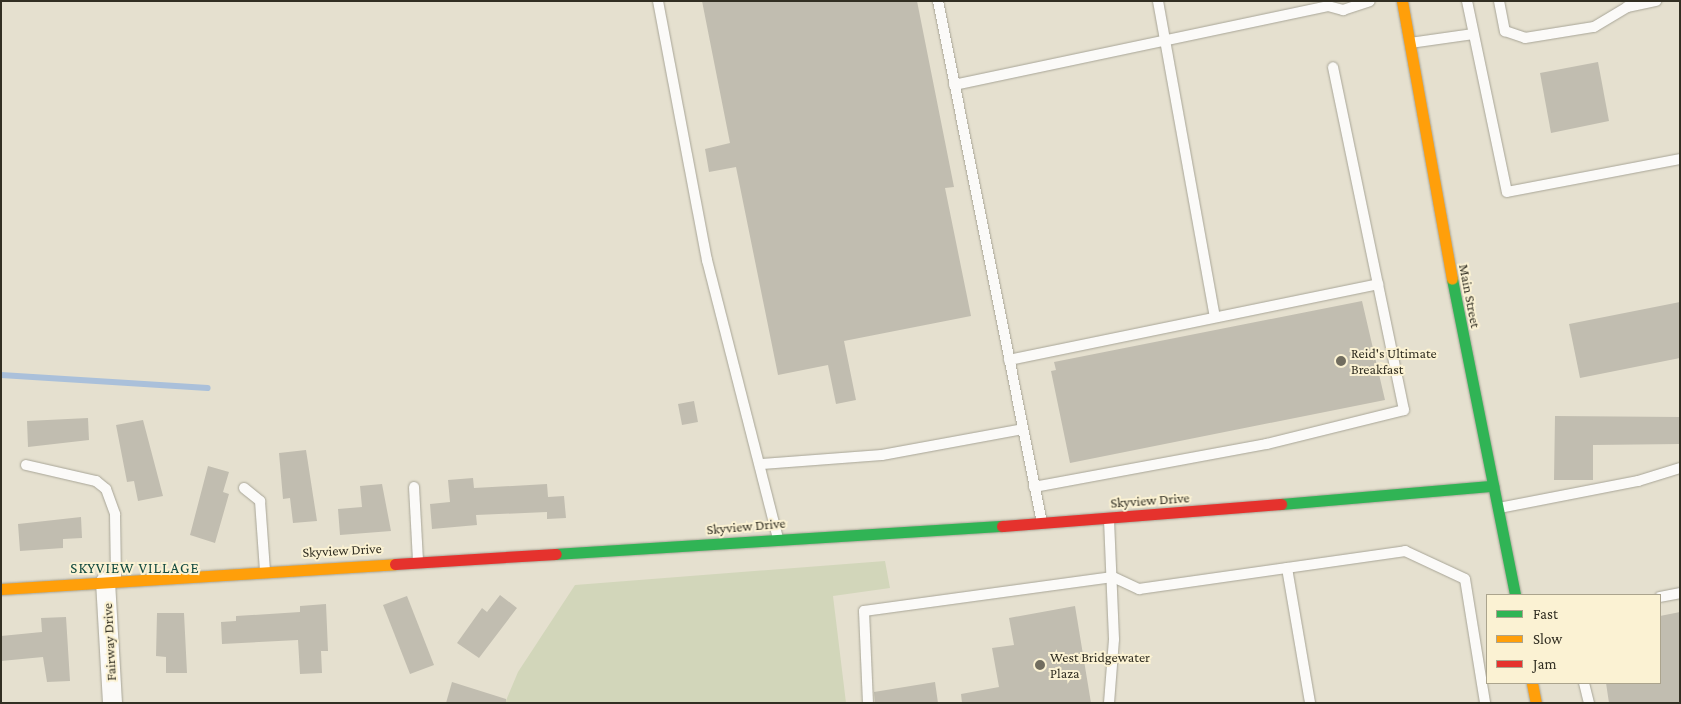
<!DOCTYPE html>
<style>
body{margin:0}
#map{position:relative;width:1681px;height:704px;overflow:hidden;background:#e5e0cf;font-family:"Crimson Pro",serif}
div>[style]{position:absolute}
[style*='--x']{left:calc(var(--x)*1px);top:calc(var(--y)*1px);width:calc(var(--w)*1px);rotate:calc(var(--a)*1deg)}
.green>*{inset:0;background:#d2d6ba}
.stream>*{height:6px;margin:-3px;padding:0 3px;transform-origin:3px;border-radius:3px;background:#aac0da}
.building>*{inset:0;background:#c1bdb0}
.roads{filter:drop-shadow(0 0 1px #a8a597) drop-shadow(0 0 1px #a8a597)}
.lane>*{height:10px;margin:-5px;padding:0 5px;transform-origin:5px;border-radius:5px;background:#fbfaf8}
.street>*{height:19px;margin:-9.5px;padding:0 9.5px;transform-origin:9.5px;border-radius:9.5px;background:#fbfaf8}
.fast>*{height:11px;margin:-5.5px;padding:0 5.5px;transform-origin:5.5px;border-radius:5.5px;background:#30b455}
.slow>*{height:11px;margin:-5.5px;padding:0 5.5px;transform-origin:5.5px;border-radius:5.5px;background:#ff9f0a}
.jam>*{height:11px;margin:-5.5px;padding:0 5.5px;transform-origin:5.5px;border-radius:5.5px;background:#e5322d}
.dots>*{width:14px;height:14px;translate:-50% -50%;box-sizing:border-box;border:2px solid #fbf2d3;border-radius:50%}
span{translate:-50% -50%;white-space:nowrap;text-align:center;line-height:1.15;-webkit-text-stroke:4px #fbf2d3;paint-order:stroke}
.street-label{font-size:14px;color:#322f23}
.poi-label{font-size:14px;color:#322f23}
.left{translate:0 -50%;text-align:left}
.neighbourhood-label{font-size:15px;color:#134b40;letter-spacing:1px}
.frame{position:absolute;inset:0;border:2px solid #322f23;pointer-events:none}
.legend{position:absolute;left:1486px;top:594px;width:175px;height:90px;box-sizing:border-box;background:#fbf2d3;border:1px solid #aba48d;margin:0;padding:6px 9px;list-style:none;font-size:15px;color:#322f23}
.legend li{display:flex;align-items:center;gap:10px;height:25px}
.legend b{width:25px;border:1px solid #aba48d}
</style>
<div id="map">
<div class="green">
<i style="clip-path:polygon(885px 561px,890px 588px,833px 596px,846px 703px,505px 703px,518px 672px,575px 585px)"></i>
</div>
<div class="stream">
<i style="--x:1;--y:375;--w:207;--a:3.6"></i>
</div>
<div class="building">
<i style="clip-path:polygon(702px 1px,917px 1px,954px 187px,945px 188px,971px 316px,844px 341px,856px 400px,836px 404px,828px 365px,778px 375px,736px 167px,709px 172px,705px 149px,730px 143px)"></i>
<i style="clip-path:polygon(1598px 62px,1609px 121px,1551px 133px,1540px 73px)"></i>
<i style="clip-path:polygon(1362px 301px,1385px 400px,1070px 463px,1051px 371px,1056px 370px,1054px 362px)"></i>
<i style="clip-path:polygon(1680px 302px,1680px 358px,1580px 378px,1569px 324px)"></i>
<i style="clip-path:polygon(694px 401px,698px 422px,682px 425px,678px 404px)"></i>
<i style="clip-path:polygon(1555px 416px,1680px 417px,1680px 444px,1593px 445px,1593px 480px,1554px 480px)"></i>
<i style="clip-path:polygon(88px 418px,89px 440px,28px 447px,27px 421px)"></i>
<i style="clip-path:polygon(143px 420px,163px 496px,138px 501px,134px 481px,127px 482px,116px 425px)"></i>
<i style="clip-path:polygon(306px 450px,317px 521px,293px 523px,290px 498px,283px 499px,279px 453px)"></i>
<i style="clip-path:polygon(208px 466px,229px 472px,223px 492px,229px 494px,215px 543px,190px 535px)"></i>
<i style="clip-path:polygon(473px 478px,474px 488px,547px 484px,548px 497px,564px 496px,566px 518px,547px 519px,547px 512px,476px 515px,477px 525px,432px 529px,430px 504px,450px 502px,448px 480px)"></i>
<i style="clip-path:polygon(382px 484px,391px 531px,340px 535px,338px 509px,362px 507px,360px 486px)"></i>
<i style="clip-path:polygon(81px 517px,82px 538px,63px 539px,63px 548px,20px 551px,18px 524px)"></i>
<i style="clip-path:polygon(500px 595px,517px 608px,479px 658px,457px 643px,482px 608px,487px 612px)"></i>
<i style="clip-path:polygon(407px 596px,434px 665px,410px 674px,383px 605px)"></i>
<i style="clip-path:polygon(326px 604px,328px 651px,321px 651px,322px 673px,300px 674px,298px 640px,222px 644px,221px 622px,236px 621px,236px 616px,300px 612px,300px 606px)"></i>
<i style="clip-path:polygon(1075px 606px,1091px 703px,962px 703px,961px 694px,999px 687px,992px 648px,1014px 645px,1009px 618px)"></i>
<i style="clip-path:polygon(1680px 612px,1680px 703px,1609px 703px,1606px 683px,1660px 683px,1660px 616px)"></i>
<i style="clip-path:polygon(157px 613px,184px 613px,187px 673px,166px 673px,166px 657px,156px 656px)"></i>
<i style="clip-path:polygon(66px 617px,70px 681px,47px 682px,43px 657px,1px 661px,1px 636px,42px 632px,41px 618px)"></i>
<i style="clip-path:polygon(452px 682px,506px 699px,506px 703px,446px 703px)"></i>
<i style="clip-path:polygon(935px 682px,938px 703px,875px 703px,874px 692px)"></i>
</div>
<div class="roads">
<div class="lane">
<i style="--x:658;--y:1;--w:264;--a:79.3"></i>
<i style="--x:707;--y:260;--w:287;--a:75.7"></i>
<i style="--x:938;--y:1;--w:532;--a:78.73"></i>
<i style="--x:1158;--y:1;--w:321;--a:79.8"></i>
<i style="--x:1467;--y:1;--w:195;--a:78.2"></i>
<i style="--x:1507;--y:192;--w:176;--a:-10.8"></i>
<i style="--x:1499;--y:1;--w:31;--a:79"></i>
<i style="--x:1505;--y:31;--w:21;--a:19"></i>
<i style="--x:1525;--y:38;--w:70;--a:-9.1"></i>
<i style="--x:1594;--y:27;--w:39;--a:-31"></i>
<i style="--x:1627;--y:7;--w:30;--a:-12"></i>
<i style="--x:1410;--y:43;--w:64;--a:-8.1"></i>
<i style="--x:954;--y:85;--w:382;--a:-11.9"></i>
<i style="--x:1328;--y:6;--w:16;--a:15"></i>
<i style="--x:1343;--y:10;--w:28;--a:-18"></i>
<i style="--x:1009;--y:360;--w:377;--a:-11.6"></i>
<i style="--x:762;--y:464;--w:120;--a:-4.3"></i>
<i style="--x:882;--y:455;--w:143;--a:-10.4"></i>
<i style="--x:26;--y:465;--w:72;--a:12.9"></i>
<i style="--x:96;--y:481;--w:13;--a:39"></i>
<i style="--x:106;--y:489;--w:27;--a:70"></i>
<i style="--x:115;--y:514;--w:66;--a:89.1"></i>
<i style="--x:414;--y:487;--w:74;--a:86.9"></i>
<i style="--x:1034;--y:487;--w:237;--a:-10.5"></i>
<i style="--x:1267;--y:444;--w:141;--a:-13.9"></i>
<i style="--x:1404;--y:410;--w:350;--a:-101.7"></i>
<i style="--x:244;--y:488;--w:21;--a:39"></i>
<i style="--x:260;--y:501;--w:69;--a:85.9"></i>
<i style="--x:1499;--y:508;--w:142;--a:-11"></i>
<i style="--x:1638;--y:481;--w:44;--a:-17.2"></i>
<i style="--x:1287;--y:568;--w:137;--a:80.3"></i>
<i style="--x:1660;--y:597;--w:20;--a:-11"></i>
<i style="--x:1584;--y:683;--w:21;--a:76"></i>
<i style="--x:868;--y:703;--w:92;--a:-92.5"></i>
<i style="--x:864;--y:611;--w:251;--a:-7.8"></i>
<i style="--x:1113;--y:577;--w:29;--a:25"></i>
<i style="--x:1139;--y:589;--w:269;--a:-8.1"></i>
<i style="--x:1405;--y:551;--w:66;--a:25"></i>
<i style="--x:1465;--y:579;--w:126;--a:80.8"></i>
<i style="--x:1109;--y:703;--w:64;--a:-85.5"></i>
<i style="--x:1114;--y:639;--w:119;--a:-92.4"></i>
</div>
<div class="street">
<i style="--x:105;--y:581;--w:122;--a:86.7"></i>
</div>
<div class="fast">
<i style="--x:1452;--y:279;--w:322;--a:78.7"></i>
<i style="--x:1281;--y:504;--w:213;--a:-4.9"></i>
<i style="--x:556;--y:554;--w:447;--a:-3.6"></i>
</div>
<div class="slow">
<i style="--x:1402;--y:1;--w:282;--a:79.8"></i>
<i style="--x:1;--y:589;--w:395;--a:-3.6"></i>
<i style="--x:1532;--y:683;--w:20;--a:79"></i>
</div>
<div class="jam">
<i style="--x:1002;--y:526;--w:280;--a:-4.5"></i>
<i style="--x:395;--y:564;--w:161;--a:-3.6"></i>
</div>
</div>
<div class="dots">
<i style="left:1341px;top:361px;background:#716d5f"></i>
<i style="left:1040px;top:665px;background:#716d5f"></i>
</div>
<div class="street-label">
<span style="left:1470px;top:296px;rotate:79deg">Main Street</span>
<span style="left:1150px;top:500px;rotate:-4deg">Skyview Drive</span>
<span style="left:746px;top:526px;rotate:-5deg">Skyview Drive</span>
<span style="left:342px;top:550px;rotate:-3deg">Skyview Drive</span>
<span style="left:109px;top:642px;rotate:-93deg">Fairway Drive</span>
</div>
<div class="poi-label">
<span class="left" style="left:1351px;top:361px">Reid's Ultimate<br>Breakfast</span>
<span class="left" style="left:1050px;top:665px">West Bridgewater<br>Plaza</span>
</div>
<div class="neighbourhood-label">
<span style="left:135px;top:569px">SKYVIEW VILLAGE</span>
</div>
<div class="frame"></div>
<ul class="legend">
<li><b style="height:6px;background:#30b455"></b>Fast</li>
<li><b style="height:6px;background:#ff9f0a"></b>Slow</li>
<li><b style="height:6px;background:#e5322d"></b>Jam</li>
</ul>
</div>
